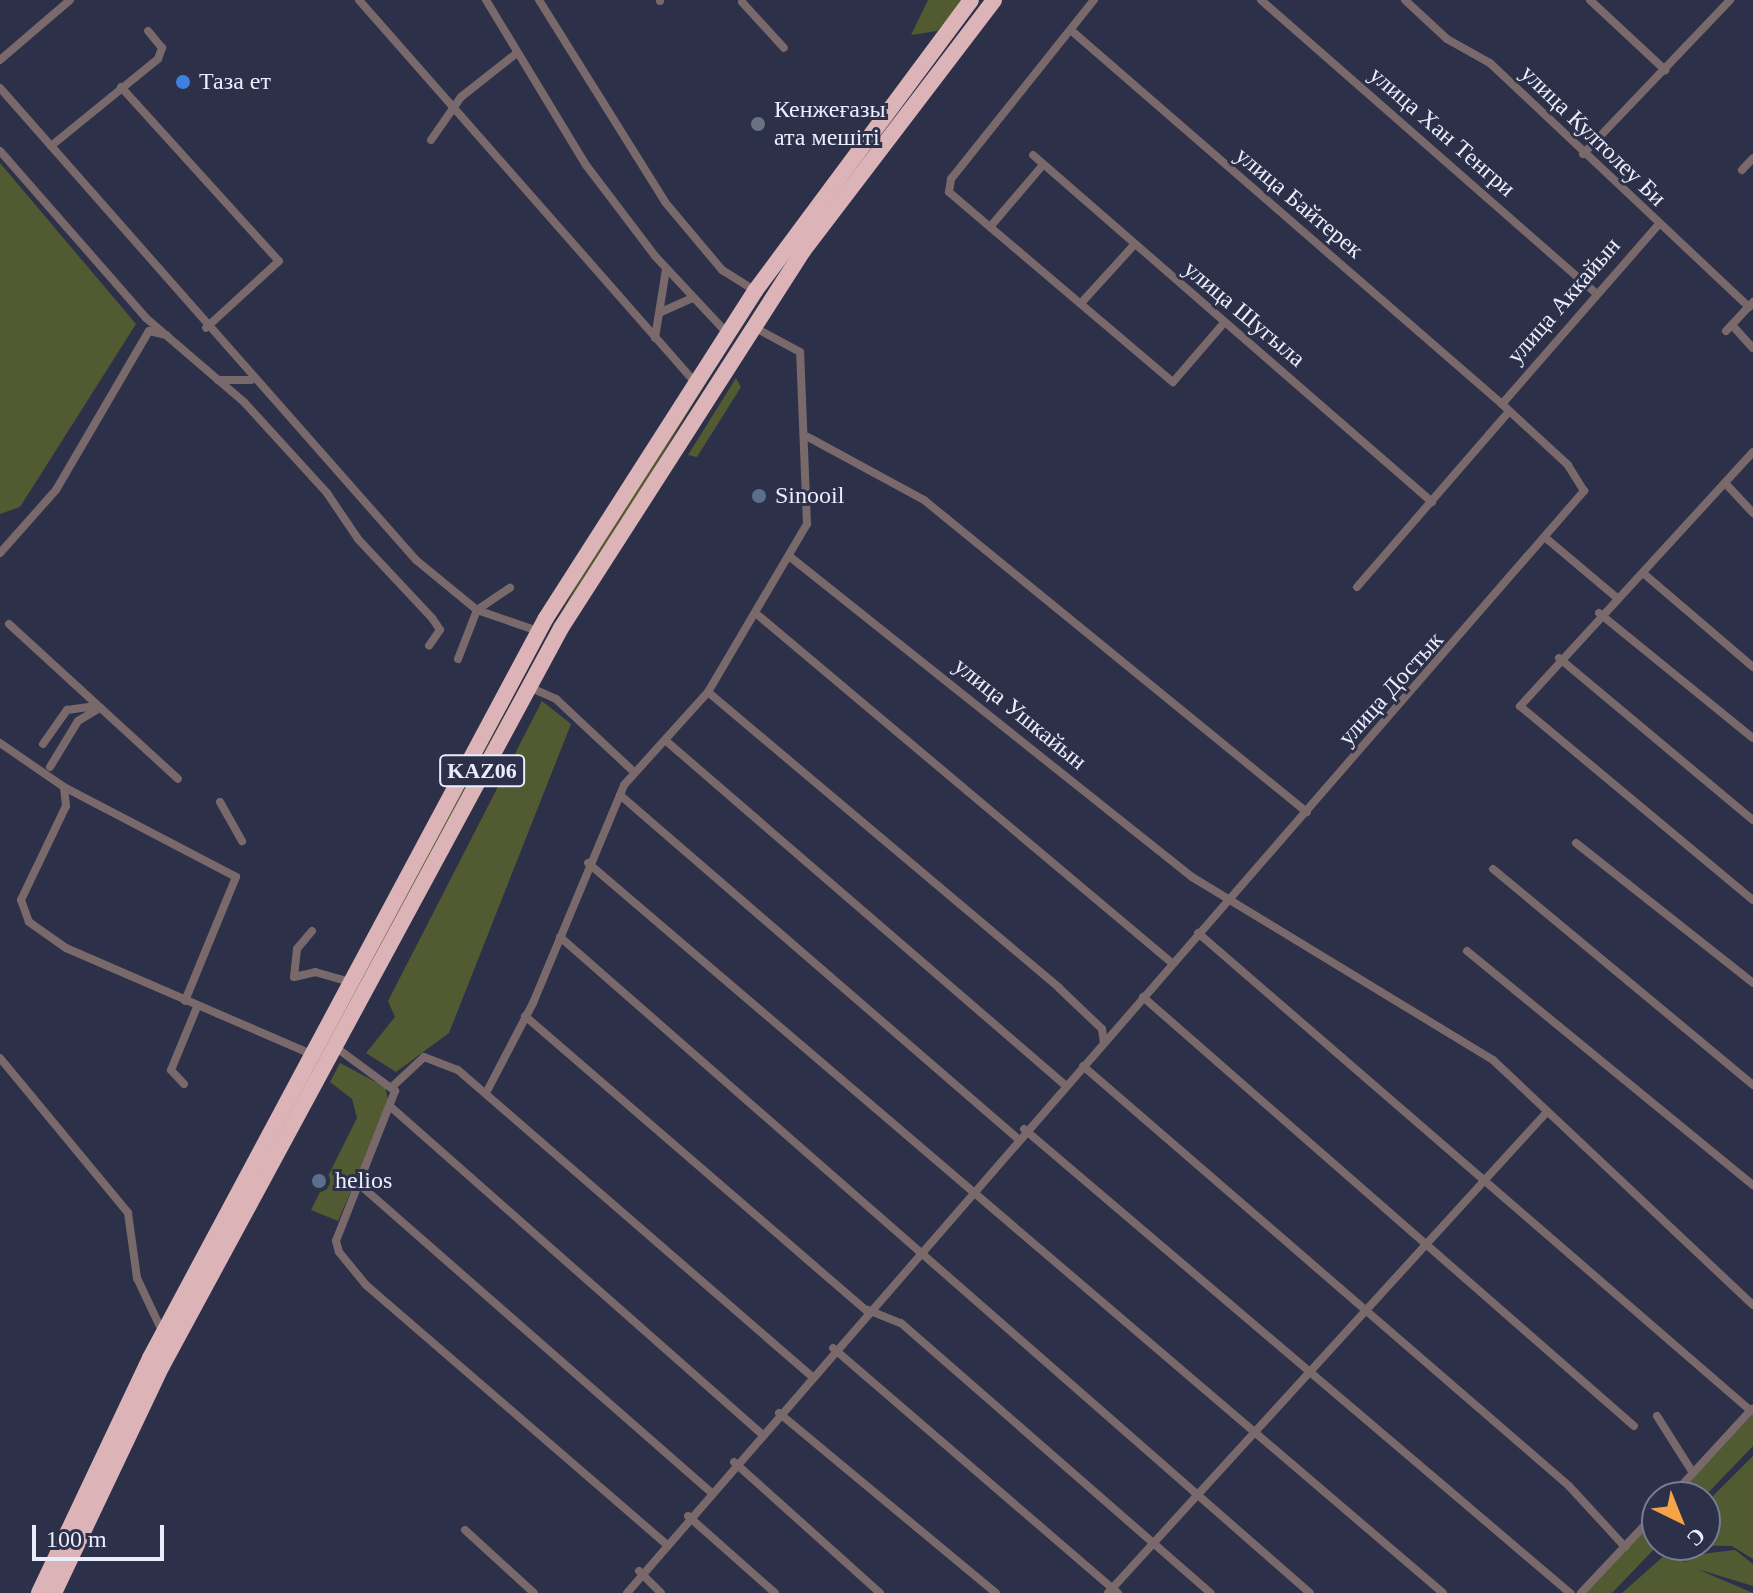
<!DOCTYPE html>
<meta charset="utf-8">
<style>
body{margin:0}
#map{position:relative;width:1753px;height:1593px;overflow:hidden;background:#2c3049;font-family:Georgia,serif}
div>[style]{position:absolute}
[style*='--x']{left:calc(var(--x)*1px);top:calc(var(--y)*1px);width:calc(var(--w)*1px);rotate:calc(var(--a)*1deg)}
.green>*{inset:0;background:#525a32}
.street>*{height:8px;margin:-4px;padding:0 4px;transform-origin:4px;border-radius:4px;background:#79696a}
.highway>*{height:16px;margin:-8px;padding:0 8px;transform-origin:8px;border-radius:8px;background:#dcb4b7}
.dots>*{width:22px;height:22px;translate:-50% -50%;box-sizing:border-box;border:4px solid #2c3049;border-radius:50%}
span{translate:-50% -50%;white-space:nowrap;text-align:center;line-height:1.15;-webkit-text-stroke:6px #2c3049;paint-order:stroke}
.shield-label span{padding:2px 6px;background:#2c3049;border:2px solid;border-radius:6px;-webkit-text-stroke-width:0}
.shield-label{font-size:22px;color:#eaedfe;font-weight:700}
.poi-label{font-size:24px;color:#eaedfe}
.left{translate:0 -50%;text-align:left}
.street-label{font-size:24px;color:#eaedfe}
.north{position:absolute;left:1641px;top:1481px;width:80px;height:80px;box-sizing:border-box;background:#2c3049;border:2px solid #787c91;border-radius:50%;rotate:137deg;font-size:22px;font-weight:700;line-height:32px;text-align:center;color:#eaedfe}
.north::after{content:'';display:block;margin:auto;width:28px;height:36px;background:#f5a346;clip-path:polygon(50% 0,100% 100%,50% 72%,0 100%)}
.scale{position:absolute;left:32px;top:1525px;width:132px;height:36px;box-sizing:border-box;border:4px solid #eaedfe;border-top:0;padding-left:10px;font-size:24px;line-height:28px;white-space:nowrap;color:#eaedfe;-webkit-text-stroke:6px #2c3049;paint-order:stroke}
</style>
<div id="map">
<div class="green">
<i style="clip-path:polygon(928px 0,964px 0,937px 31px,911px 35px)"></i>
<i style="clip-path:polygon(0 163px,136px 324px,20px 507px,0 514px)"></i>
<i style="clip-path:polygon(714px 369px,552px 638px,327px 1049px,321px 1046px,605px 534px)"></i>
<i style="clip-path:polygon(736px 378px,741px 387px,697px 457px,688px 455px)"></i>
<i style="clip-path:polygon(542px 701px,571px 724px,449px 1033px,396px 1072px,366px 1053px,395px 1017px,388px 1001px)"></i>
<i style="clip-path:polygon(340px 1063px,385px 1087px,389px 1103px,338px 1221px,311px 1210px,357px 1118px,352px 1099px,330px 1082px)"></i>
<i style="clip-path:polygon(1753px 1414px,1753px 1446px,1704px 1497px,1676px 1497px)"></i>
<i style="clip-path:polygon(1753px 1456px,1753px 1559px,1732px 1546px,1679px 1545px,1705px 1545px,1705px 1504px)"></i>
<i style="clip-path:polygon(1657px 1517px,1658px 1545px,1612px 1593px,1585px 1593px)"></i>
<i style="clip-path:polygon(1669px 1545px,1701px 1554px,1735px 1550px,1753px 1564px,1753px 1586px,1697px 1569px,1753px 1593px,1622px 1593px,1666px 1554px,1690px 1564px,1667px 1552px)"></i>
</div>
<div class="street">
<i style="--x:359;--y:0;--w:507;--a:48.68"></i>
<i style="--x:486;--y:0;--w:193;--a:58.8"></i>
<i style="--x:586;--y:165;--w:114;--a:52.8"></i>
<i style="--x:655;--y:256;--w:105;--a:46.9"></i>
<i style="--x:539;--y:0;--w:238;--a:58"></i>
<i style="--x:665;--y:202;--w:89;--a:50"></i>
<i style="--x:722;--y:270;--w:39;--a:32"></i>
<i style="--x:660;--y:0;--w:1;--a:90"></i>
<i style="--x:1261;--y:0;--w:446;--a:41.2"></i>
<i style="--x:1405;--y:0;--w:57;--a:42.9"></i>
<i style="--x:1447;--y:39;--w:49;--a:29.2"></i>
<i style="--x:1490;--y:63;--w:356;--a:43.3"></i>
<i style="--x:1590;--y:0;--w:103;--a:43"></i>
<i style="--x:742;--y:2;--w:62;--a:47.6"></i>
<i style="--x:0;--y:60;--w:92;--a:-40.6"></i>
<i style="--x:121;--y:87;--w:235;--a:47.8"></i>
<i style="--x:279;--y:261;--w:99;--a:137.5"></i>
<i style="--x:0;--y:88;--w:629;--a:48.61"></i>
<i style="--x:416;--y:560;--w:79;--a:39.3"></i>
<i style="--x:477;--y:610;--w:65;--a:19"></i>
<i style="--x:431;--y:140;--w:52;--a:-55.1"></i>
<i style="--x:461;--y:97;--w:71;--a:-38.2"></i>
<i style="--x:51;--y:146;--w:138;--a:-39.1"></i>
<i style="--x:158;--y:59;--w:12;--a:-70"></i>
<i style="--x:162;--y:48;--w:22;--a:-129"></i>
<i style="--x:0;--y:151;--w:222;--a:48.8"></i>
<i style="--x:146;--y:318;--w:129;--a:40.6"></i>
<i style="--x:244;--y:402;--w:123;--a:47.6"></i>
<i style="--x:327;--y:493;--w:55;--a:56"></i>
<i style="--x:358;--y:539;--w:108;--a:46.9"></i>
<i style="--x:432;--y:618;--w:14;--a:56"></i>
<i style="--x:440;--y:630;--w:19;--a:125"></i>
<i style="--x:1583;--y:154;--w:213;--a:-46.3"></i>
<i style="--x:1033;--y:155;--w:529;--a:41.01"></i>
<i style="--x:1042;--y:166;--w:80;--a:130.4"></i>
<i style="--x:990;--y:227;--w:54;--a:-139.5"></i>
<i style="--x:949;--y:192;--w:13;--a:-81"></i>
<i style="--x:951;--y:179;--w:229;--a:-51.4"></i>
<i style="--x:1742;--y:170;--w:16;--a:-47"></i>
<i style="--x:990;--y:227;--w:240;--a:40.3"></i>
<i style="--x:1173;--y:382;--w:78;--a:-49.2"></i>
<i style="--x:1083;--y:301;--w:74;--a:-47.7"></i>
<i style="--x:661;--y:312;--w:35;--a:-24"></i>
<i style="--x:1732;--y:325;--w:31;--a:48"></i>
<i style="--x:1726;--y:331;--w:40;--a:-47"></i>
<i style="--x:655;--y:338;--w:70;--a:-80.9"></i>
<i style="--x:218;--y:380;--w:33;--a:0"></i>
<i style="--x:1502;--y:404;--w:237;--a:-48.9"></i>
<i style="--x:808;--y:437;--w:132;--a:28.5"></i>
<i style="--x:924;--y:500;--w:494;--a:39.2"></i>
<i style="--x:1753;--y:452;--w:345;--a:132.5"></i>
<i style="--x:1520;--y:706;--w:303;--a:39.8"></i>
<i style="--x:1726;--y:484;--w:40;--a:47"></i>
<i style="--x:1547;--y:539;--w:92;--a:40.1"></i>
<i style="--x:0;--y:553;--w:84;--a:-48.4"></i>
<i style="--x:56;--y:490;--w:184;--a:-59.7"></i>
<i style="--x:149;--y:331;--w:18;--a:13"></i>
<i style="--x:789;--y:556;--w:515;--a:38.54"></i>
<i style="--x:1192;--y:877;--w:352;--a:31.3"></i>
<i style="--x:1493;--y:1060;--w:357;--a:43.3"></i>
<i style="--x:1643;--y:573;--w:145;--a:40.5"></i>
<i style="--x:1357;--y:587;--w:228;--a:-49.1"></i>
<i style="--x:1599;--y:613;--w:198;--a:39.1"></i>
<i style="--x:759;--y:616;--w:539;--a:40.04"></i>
<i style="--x:9;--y:624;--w:229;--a:42.5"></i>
<i style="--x:1559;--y:658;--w:253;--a:39.9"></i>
<i style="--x:458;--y:659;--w:53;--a:-68.8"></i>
<i style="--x:477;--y:610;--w:40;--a:-34"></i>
<i style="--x:529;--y:687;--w:30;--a:24"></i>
<i style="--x:556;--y:699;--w:107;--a:43.1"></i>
<i style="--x:708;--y:692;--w:459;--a:40.1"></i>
<i style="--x:1059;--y:988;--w:59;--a:43.6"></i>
<i style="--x:1102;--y:1029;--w:14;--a:82"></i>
<i style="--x:665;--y:740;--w:528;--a:40.78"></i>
<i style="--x:0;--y:743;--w:78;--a:34.5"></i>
<i style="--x:64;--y:787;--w:194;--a:27.6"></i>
<i style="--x:236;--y:877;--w:134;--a:112.4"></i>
<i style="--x:43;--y:744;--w:42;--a:-54.8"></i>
<i style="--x:67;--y:710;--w:29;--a:-8"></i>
<i style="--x:50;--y:767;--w:54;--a:-58.7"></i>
<i style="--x:78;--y:721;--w:26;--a:-31"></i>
<i style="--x:64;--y:787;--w:19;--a:84"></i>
<i style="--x:66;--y:806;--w:104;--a:115.6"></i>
<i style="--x:21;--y:900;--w:23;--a:70"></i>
<i style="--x:29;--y:922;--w:45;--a:35.1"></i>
<i style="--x:66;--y:948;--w:267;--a:23.4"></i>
<i style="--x:620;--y:795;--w:523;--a:40.82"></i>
<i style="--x:220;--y:802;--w:45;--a:60.6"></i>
<i style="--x:1576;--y:843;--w:226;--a:38.3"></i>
<i style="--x:588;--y:863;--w:1124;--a:40.49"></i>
<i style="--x:1493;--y:869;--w:338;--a:39.7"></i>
<i style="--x:312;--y:931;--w:23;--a:130"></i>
<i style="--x:297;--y:949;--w:28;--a:96"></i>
<i style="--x:294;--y:977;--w:22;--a:-13"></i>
<i style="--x:315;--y:972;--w:35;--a:16"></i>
<i style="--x:1198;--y:933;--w:731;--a:40.84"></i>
<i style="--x:560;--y:937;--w:996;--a:41.18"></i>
<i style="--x:1467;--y:951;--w:370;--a:39.3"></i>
<i style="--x:1143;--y:997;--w:652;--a:41.14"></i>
<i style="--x:525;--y:1016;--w:452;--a:40.8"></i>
<i style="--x:334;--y:1046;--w:76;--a:36.4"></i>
<i style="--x:395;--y:1091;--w:161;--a:111.5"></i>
<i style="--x:336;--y:1241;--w:11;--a:75"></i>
<i style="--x:339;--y:1252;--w:43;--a:50.7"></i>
<i style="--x:366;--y:1285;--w:395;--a:40.8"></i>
<i style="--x:0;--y:1058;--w:201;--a:50.4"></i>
<i style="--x:128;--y:1213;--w:66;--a:82.1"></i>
<i style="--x:137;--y:1278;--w:61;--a:64.7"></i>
<i style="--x:1083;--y:1066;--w:642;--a:40.83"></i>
<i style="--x:1569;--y:1486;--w:83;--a:47.4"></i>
<i style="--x:184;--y:1084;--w:19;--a:-133"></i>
<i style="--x:171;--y:1070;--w:68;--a:-67.6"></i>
<i style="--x:393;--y:1086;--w:42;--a:-43.1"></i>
<i style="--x:424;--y:1057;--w:36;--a:21"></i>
<i style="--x:458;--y:1070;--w:469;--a:40.9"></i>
<i style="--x:486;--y:1093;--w:102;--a:-62.4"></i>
<i style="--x:533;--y:1003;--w:236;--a:-67.3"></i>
<i style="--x:624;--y:785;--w:125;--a:-47.9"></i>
<i style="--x:708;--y:692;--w:195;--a:-59.5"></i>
<i style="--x:807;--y:524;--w:172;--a:-92.3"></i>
<i style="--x:800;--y:352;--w:55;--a:-151.6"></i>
<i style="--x:392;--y:1108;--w:491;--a:41.4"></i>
<i style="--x:1024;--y:1129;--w:717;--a:40.36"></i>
<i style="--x:360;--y:1185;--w:466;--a:41.2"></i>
<i style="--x:868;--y:1310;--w:35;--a:22"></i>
<i style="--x:901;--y:1323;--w:411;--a:41.1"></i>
<i style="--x:833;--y:1348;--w:376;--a:40.7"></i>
<i style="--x:779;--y:1413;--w:282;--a:39.7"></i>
<i style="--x:1657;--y:1416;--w:67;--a:57.7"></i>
<i style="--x:734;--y:1462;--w:196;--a:41.9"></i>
<i style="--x:1671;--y:1497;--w:120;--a:-47.4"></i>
<i style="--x:688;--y:1516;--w:116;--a:41.5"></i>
<i style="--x:465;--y:1530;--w:93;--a:42.4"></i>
<i style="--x:639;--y:1571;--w:31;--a:45"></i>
<i style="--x:627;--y:1593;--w:1460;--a:-49.03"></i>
<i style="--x:1584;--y:491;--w:31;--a:-122"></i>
<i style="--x:1568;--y:465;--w:90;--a:-137.3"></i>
<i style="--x:1502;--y:404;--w:568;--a:-139.07"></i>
<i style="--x:1108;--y:1593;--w:650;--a:-47.62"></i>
<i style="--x:1581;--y:1593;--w:111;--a:-46.8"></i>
</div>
<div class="highway">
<i style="--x:39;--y:1593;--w:260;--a:-64.7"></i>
<i style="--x:150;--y:1358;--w:839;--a:-61.85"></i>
<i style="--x:546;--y:618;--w:388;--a:-57.4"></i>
<i style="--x:755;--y:291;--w:362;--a:-53.4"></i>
<i style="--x:54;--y:1593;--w:251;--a:-64.6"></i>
<i style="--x:162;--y:1366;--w:839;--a:-61.6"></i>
<i style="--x:561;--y:628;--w:448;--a:-57.3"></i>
<i style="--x:803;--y:251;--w:315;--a:-52.7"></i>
</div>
<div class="dots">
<i style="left:183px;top:82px;background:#3f7fe0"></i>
<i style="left:758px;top:124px;background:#6b7280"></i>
<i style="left:759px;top:496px;background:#5c6f8a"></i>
<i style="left:319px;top:1181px;background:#5c6f8a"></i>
</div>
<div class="shield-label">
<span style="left:482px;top:771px">KАZ06</span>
</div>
<div class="poi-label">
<span class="left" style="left:199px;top:82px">Таза ет</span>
<span class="left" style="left:774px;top:124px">Кенжеғазы<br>ата мешіті</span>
<span class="left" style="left:775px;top:496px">Sinooil</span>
<span class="left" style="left:335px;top:1181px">helios</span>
</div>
<div class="street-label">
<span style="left:1442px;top:132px;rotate:41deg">улица Хан Тенгри</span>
<span style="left:1593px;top:136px;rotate:44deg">улица Култолеу Би</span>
<span style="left:1299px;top:203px;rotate:40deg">улица Байтерек</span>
<span style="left:1564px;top:301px;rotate:-49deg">улица Аккайын</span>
<span style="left:1244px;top:314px;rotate:40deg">улица Шугыла</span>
<span style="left:1391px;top:689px;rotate:-48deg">улица Достык</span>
<span style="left:1020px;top:714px;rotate:39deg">улица Ушкайын</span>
</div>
<div class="north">С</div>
<div class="scale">100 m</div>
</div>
